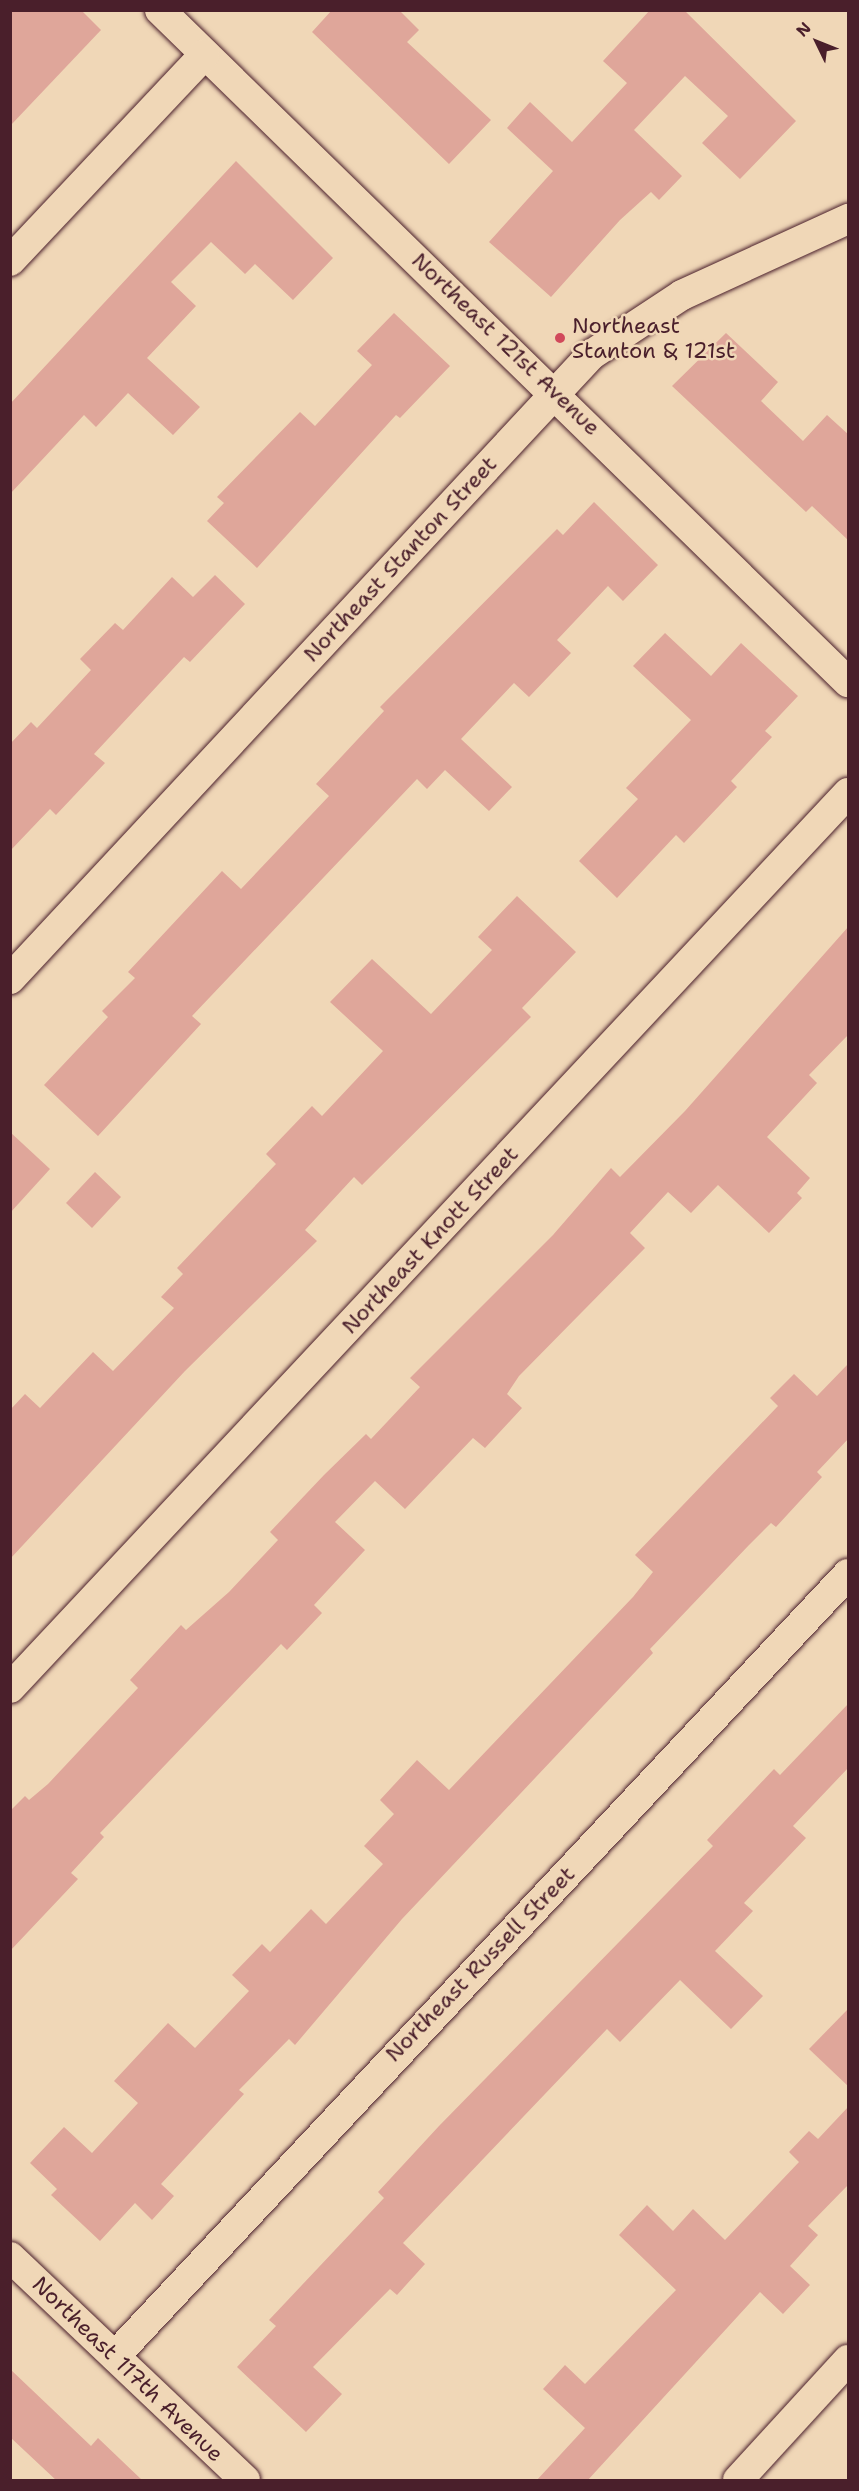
<!DOCTYPE html>
<style>
body{margin:0}
#map{position:relative;width:859px;height:2491px;overflow:hidden;background:#f0d7b7;font-family:"Shantell Sans",sans-serif}
div>[style]{position:absolute}
[style*='--x']{left:calc(var(--x)*1px);top:calc(var(--y)*1px);width:calc(var(--w)*1px);rotate:calc(var(--a)*1deg)}
.building>*{inset:0;background:#dfa69a}
.roads{filter:drop-shadow(0 0 2px #4a1f2b) drop-shadow(0 0 2px #4a1f2b)}
.street>*{height:30px;margin:-15px;padding:0 15px;transform-origin:15px;border-radius:15px;background:#f0d7b7}
.dots>*{width:16px;height:16px;translate:-50% -50%;box-sizing:border-box;border:3px solid #f0d7b7;border-radius:50%}
span{translate:-50% -50%;white-space:nowrap;text-align:center;line-height:1.15;-webkit-text-stroke:5px #f0d7b7;paint-order:stroke}
.poi-label{font-size:22px;color:#4a1f2b}
.left{translate:0 -50%;text-align:left}
.street-label{font-size:22px;color:#4a1f2b}
.frame{position:absolute;inset:0;border:12px solid #4a1f2b;pointer-events:none}
.north{position:absolute;left:787px;top:12px;width:60px;height:60px;-webkit-text-stroke:4px #f0d7b7;paint-order:stroke;rotate:313deg;font-size:16px;font-weight:700;line-height:24px;text-align:center;color:#4a1f2b}
.north::after{content:'';display:block;margin:auto;width:21px;height:27px;background:#4a1f2b;clip-path:polygon(50% 0,100% 100%,50% 72%,0 100%)}
</style>
<div id="map">
<div class="building">
<i style="clip-path:polygon(10px 10px,81px 10px,101px 30px,10px 126px)"></i>
<i style="clip-path:polygon(332px 10px,399px 10px,419px 30px,407px 42px,491px 120px,449px 164px,312px 32px)"></i>
<i style="clip-path:polygon(650px 10px,684px 10px,796px 121px,740px 179px,702px 143px,728px 116px,685px 76px,634px 130px,682px 176px,659px 200px,651px 192px,620px 220px,551px 297px,489px 242px,553px 171px,507px 128px,530px 102px,572px 142px,627px 83px,603px 61px)"></i>
<i style="clip-path:polygon(236px 161px,333px 258px,293px 300px,255px 264px,245px 274px,211px 242px,171px 282px,196px 306px,147px 358px,200px 407px,173px 435px,128px 393px,96px 427px,84px 415px,10px 494px,10px 404px)"></i>
<i style="clip-path:polygon(394px 313px,450px 366px,400px 418px,396px 415px,257px 568px,207px 521px,224px 503px,217px 497px,300px 412px,315px 426px,372px 365px,357px 351px)"></i>
<i style="clip-path:polygon(726px 333px,778px 382px,761px 401px,803px 441px,827px 415px,849px 435px,849px 541px,812px 506px,806px 512px,672px 386px)"></i>
<i style="clip-path:polygon(594px 502px,658px 565px,623px 601px,608px 586px,557px 640px,571px 653px,529px 697px,514px 683px,461px 739px,512px 787px,489px 811px,445px 770px,427px 789px,417px 779px,192px 1016px,201px 1024px,98px 1136px,44px 1085px,108px 1017px,102px 1011px,135px 978px,128px 972px,222px 871px,241px 889px,329px 796px,316px 784px,384px 711px,380px 707px,557px 529px,563px 535px)"></i>
<i style="clip-path:polygon(215px 575px,245px 604px,190px 662px,184px 657px,94px 754px,105px 763px,56px 815px,50px 809px,10px 851px,10px 744px,31px 722px,37px 728px,91px 670px,80px 659px,115px 623px,123px 630px,172px 577px,193px 597px)"></i>
<i style="clip-path:polygon(665px 633px,711px 676px,741px 643px,798px 696px,765px 731px,772px 737px,731px 781px,737px 787px,684px 843px,676px 835px,617px 898px,579px 861px,638px 799px,626px 788px,691px 720px,633px 666px)"></i>
<i style="clip-path:polygon(517px 896px,576px 952px,522px 1008px,531px 1017px,362px 1185px,354px 1177px,305px 1230px,317px 1241px,185px 1371px,10px 1559px,10px 1410px,25px 1394px,40px 1408px,93px 1352px,113px 1371px,174px 1308px,161px 1297px,183px 1274px,177px 1268px,276px 1164px,266px 1154px,312px 1106px,322px 1116px,383px 1051px,330px 1002px,372px 959px,431px 1014px,492px 950px,478px 937px)"></i>
<i style="clip-path:polygon(849px 926px,849px 1034px,809px 1075px,817px 1083px,767px 1137px,810px 1178px,797px 1193px,802px 1198px,769px 1233px,718px 1185px,691px 1213px,668px 1192px,630px 1233px,645px 1248px,519px 1376px,507px 1394px,522px 1408px,485px 1448px,473px 1438px,405px 1509px,375px 1481px,335px 1522px,365px 1550px,314px 1605px,322px 1613px,287px 1650px,281px 1644px,100px 1833px,104px 1837px,71px 1873px,78px 1879px,10px 1951px,10px 1811px,25px 1796px,29px 1800px,48px 1784px,138px 1688px,130px 1680px,181px 1625px,186px 1630px,229px 1592px,278px 1540px,270px 1532px,324px 1475px,366px 1434px,371px 1439px,420px 1387px,410px 1378px,553px 1235px,611px 1168px,620px 1177px,685px 1111px)"></i>
<i style="clip-path:polygon(10px 1132px,50px 1169px,10px 1213px)"></i>
<i style="clip-path:polygon(95px 1172px,121px 1197px,92px 1228px,66px 1203px)"></i>
<i style="clip-path:polygon(849px 1363px,849px 1438px,817px 1472px,822px 1477px,776px 1527px,771px 1523px,749px 1545px,650px 1649px,653px 1653px,402px 1919px,295px 2045px,289px 2039px,239px 2090px,244px 2094px,161px 2184px,174px 2196px,152px 2220px,135px 2203px,100px 2241px,51px 2195px,57px 2189px,30px 2163px,64px 2127px,92px 2153px,138px 2103px,114px 2081px,168px 2023px,195px 2048px,249px 1991px,232px 1975px,262px 1944px,270px 1952px,311px 1909px,326px 1924px,383px 1864px,364px 1846px,394px 1814px,380px 1800px,417px 1760px,449px 1790px,633px 1597px,653px 1572px,635px 1555px,778px 1406px,770px 1398px,794px 1374px,817px 1396px)"></i>
<i style="clip-path:polygon(849px 1703px,849px 1767px,793px 1826px,806px 1838px,744px 1903px,753px 1911px,715px 1951px,763px 1996px,731px 2029px,680px 1980px,620px 2042px,607px 2029px,403px 2243px,425px 2264px,397px 2295px,390px 2289px,313px 2367px,342px 2394px,306px 2432px,237px 2367px,276px 2326px,269px 2320px,384px 2198px,378px 2192px,439px 2126px,713px 1846px,707px 1840px,774px 1769px,780px 1775px)"></i>
<i style="clip-path:polygon(849px 2008px,849px 2087px,809px 2049px)"></i>
<i style="clip-path:polygon(849px 2106px,849px 2184px,808px 2226px,818px 2235px,790px 2266px,810px 2285px,783px 2314px,760px 2292px,587px 2481px,536px 2481px,585px 2428px,543px 2389px,565px 2365px,585px 2384px,676px 2290px,619px 2235px,647px 2205px,673px 2231px,693px 2209px,725px 2240px,799px 2162px,789px 2152px,809px 2131px,818px 2139px)"></i>
<i style="clip-path:polygon(10px 2369px,91px 2446px,98px 2438px,143px 2481px,57px 2481px,10px 2437px)"></i>
</div>
<div class="roads">
<div class="street">
<i style="--x:160;--y:10;--w:962;--a:44.33"></i>
<i style="--x:10;--y:261;--w:284;--a:-46.7"></i>
<i style="--x:10;--y:979;--w:853;--a:-47.04"></i>
<i style="--x:591;--y:355;--w:109;--a:-33.4"></i>
<i style="--x:682;--y:295;--w:183;--a:-24.6"></i>
<i style="--x:10;--y:1688;--w:1226;--a:-46.88"></i>
<i style="--x:10;--y:2257;--w:324;--a:43.5"></i>
<i style="--x:115;--y:2356;--w:1072;--a:-46.85"></i>
<i style="--x:738;--y:2480;--w:163;--a:-47.5"></i>
</div>
</div>
<div class="dots">
<i style="left:560px;top:338px;background:#d1495b"></i>
</div>
<div class="poi-label">
<span class="left" style="left:572px;top:338px">Northeast<br>Stanton &amp; 121st</span>
</div>
<div class="street-label">
<span style="left:506px;top:344px;rotate:44deg">Northeast 121st Avenue</span>
<span style="left:400px;top:559px;rotate:-47deg">Northeast Stanton Street</span>
<span style="left:430px;top:1240px;rotate:-47deg">Northeast Knott Street</span>
<span style="left:480px;top:1964px;rotate:-46deg">Northeast Russell Street</span>
<span style="left:128px;top:2369px;rotate:44deg">Northeast 117th Avenue</span>
</div>
<div class="frame"></div>
<div class="north">N</div>
</div>
